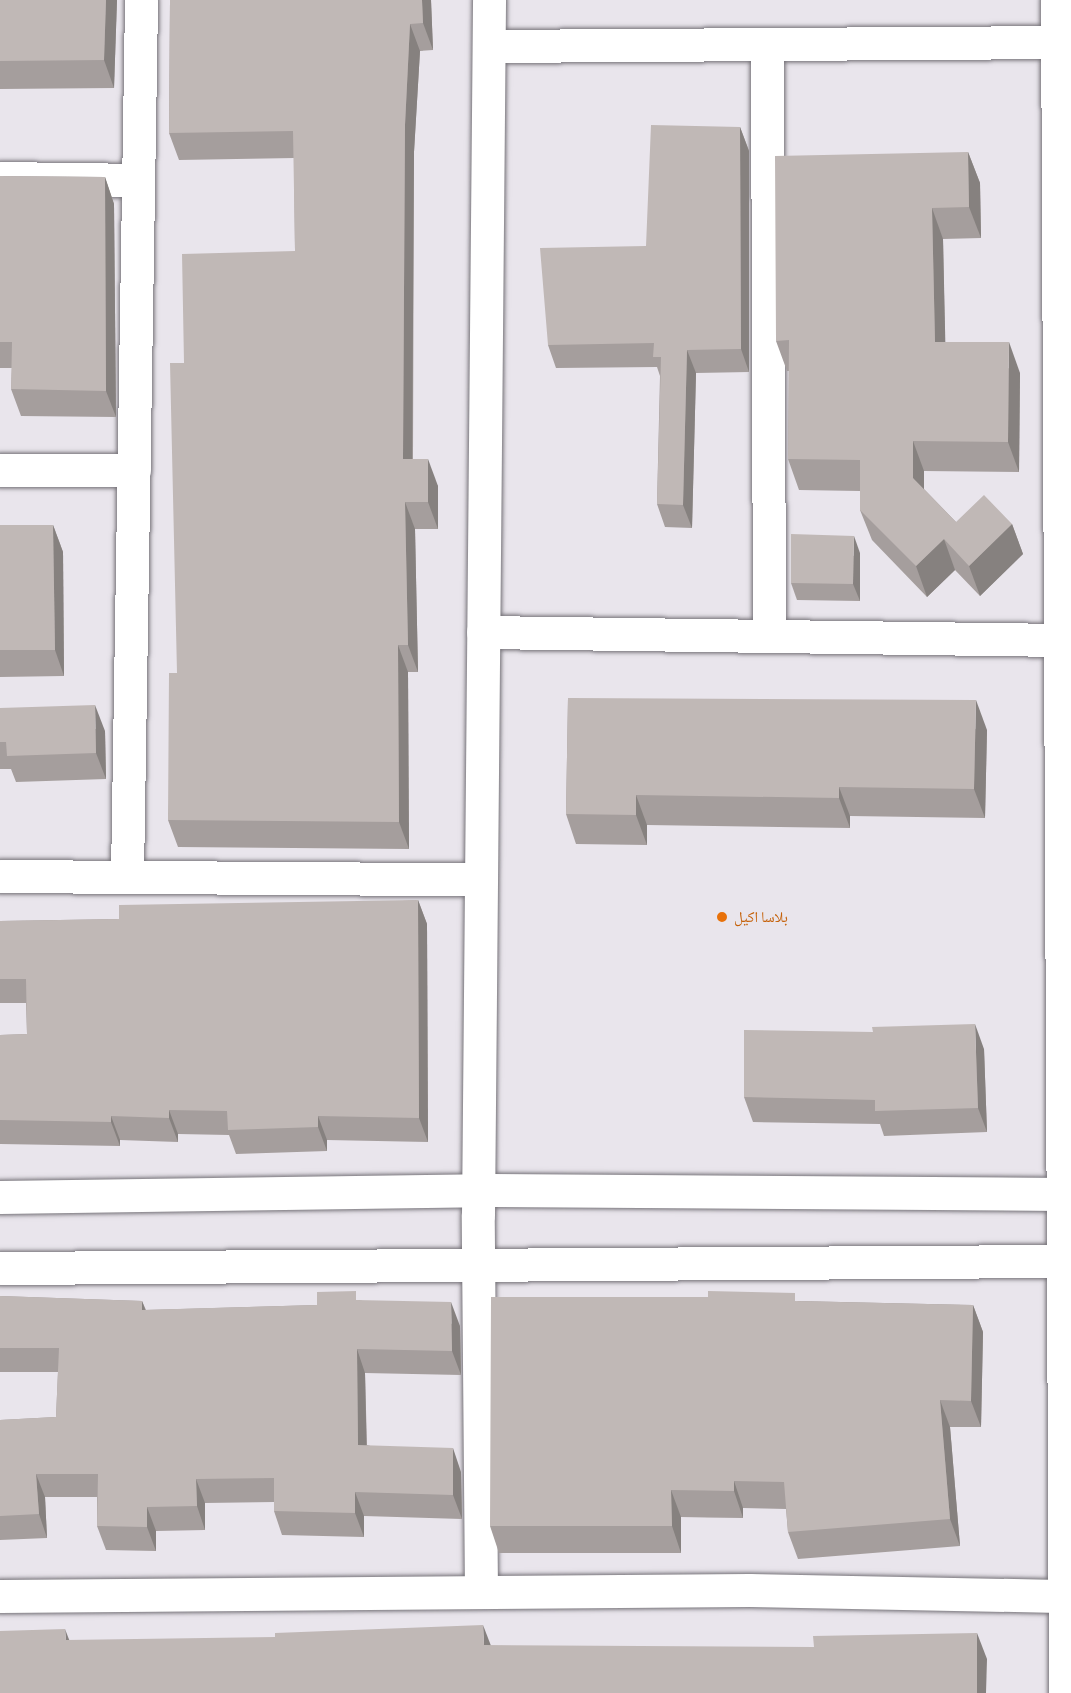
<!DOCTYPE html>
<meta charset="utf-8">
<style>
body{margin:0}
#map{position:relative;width:1071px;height:1693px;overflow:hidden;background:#e9e5ec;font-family:Commissioner,"Noto Naskh Arabic",sans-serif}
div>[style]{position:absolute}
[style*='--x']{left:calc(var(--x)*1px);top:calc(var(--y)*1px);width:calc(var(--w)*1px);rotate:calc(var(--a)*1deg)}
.roads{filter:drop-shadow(0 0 2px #767379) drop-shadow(0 0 2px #767379)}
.minor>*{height:33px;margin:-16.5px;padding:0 16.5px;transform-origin:16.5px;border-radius:16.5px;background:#fff}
.motorway>*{height:33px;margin:-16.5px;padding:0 16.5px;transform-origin:16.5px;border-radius:16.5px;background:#fff}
.wall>*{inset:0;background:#a59e9d}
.shaded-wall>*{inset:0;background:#86817f}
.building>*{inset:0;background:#c0b8b6}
.dots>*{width:16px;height:16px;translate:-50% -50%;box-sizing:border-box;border:3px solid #e9e5ec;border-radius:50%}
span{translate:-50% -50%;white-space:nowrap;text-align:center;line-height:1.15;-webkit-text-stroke:4.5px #e9e5ec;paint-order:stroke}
.food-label{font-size:15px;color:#c56008}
.left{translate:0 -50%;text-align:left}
</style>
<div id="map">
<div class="roads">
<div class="minor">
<i style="--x:767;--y:44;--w:592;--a:89.81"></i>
<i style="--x:489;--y:46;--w:569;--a:-0.4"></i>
<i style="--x:0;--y:178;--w:138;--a:0.8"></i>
<i style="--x:0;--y:470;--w:134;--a:0"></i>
<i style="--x:483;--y:632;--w:577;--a:0.79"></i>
<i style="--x:127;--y:875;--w:875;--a:-89.08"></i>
<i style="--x:0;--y:876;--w:481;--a:0.4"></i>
<i style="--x:0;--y:1197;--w:479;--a:-0.8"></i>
<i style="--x:479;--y:1190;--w:584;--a:0.39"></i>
<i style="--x:0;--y:1268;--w:1063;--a:-0.38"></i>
<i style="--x:481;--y:1592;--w:377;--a:-90.5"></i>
<i style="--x:478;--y:1215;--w:1215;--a:-89.48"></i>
<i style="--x:0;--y:1596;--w:749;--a:-0.46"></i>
<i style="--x:749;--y:1590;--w:322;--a:1.1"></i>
</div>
<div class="motorway">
<i style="--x:1057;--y:0;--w:1693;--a:89.73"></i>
</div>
</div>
<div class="wall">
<i style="clip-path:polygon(0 0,117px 0,114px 88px,0 89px)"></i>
<i style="clip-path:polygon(170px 0,431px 0,433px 50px,420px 51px,414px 152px,413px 459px,438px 486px,438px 529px,415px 529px,418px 672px,408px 672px,409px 849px,178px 847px,168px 820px,177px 673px,184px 363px,295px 251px,294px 158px,179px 160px,169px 133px)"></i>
<i style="clip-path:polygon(740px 127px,749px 151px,749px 372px,696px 373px,692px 528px,665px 527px,657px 504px,660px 376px,657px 367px,556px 368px,548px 345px,646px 246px)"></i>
<i style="clip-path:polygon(968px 152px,980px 183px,981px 238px,943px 239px,945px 342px,1020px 373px,1019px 472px,924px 471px,924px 489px,956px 522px,1012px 524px,1023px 554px,980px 596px,955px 570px,927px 597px,872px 540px,860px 510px,860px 491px,799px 490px,788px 459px,789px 371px,787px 371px,776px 341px)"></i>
<i style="clip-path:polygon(0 176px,105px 177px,114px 204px,116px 417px,21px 416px,11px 389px,12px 368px,0 368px)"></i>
<i style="clip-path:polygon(0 525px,53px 525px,63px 552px,64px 676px,0 677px)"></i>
<i style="clip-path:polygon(860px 553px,860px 601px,797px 600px,791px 583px)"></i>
<i style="clip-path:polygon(568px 698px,987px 730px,985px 818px,850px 816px,850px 828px,647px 825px,647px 845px,576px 844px,566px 814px)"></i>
<i style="clip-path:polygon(0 708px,105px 731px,106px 779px,16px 782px,11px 769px,0 769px)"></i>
<i style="clip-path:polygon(418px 900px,427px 924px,428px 1142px,327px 1140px,327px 1151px,236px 1154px,229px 1135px,178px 1134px,178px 1142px,120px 1140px,120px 1146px,0 1144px,0 1035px,27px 1034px,26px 1003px,0 1003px,0 921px,119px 919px)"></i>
<i style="clip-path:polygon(984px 1049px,987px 1132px,884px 1136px,880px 1124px,753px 1122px,744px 1097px)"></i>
<i style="clip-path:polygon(0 1296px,142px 1301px,146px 1310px,317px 1305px,359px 1300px,460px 1326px,461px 1375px,365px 1373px,367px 1445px,461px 1472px,462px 1519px,364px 1516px,364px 1537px,282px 1535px,274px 1511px,274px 1502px,205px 1503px,205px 1530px,156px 1531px,156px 1551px,106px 1550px,97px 1526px,97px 1497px,45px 1497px,47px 1538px,0 1540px,0 1420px,56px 1417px,58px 1372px,0 1372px)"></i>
<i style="clip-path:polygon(798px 1301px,973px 1305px,983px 1332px,981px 1427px,950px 1427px,960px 1546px,798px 1559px,788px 1532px,786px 1509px,743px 1508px,743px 1518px,681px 1517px,681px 1553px,499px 1553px,490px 1526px)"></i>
</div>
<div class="shaded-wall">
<i style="clip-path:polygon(106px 0,117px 0,114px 88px,104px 60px)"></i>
<i style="clip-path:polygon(422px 0,431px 0,433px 50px,423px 23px)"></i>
<i style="clip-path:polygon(410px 24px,420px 51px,414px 152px,412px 486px,403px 459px,405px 125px)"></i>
<i style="clip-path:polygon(740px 127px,749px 151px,749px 372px,741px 349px)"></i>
<i style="clip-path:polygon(968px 152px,980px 183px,981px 238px,969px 207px)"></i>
<i style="clip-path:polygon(105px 177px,114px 204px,116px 417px,106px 391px)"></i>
<i style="clip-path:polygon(932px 208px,943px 239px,946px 372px,935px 342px)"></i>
<i style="clip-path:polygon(1009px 342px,1020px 373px,1019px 472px,1008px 442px)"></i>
<i style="clip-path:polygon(687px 350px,696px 373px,692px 528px,683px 505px)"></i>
<i style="clip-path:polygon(913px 441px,924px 471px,924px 508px,913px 478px)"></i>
<i style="clip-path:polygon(428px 459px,438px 486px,438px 529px,428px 502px)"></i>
<i style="clip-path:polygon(405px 502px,415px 529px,418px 672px,408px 645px)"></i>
<i style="clip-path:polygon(1012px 524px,1023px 554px,980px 596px,969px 566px)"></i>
<i style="clip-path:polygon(53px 525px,63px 552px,64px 676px,55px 650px)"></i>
<i style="clip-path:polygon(854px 536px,860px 553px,860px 601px,853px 584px)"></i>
<i style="clip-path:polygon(944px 539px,955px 570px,927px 597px,916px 566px)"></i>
<i style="clip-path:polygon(398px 645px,408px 672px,409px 849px,399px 822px)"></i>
<i style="clip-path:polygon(976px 700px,987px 730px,985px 818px,974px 789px)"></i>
<i style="clip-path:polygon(95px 705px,105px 731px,106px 779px,96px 753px)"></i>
<i style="clip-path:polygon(839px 787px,850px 816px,850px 828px,839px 798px)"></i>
<i style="clip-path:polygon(636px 795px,647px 825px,647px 845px,636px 815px)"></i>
<i style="clip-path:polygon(418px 900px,427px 924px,428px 1142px,419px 1118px)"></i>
<i style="clip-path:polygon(975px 1024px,984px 1049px,987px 1132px,978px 1108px)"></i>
<i style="clip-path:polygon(169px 1110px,178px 1134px,178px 1142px,169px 1118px)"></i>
<i style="clip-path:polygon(111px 1116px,120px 1140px,120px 1146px,111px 1122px)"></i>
<i style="clip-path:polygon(318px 1116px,327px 1140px,327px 1151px,318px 1127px)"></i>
<i style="clip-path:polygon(142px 1301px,151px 1325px,142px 1310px)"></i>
<i style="clip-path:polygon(451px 1302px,460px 1326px,461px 1375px,452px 1351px)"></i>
<i style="clip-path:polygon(973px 1305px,983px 1332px,981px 1427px,971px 1401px)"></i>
<i style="clip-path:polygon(357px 1349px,365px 1373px,367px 1469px,358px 1445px)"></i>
<i style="clip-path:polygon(940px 1400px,950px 1427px,960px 1546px,950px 1519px)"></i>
<i style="clip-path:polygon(453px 1448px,461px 1472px,462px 1519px,453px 1495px)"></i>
<i style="clip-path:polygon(36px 1474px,45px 1497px,47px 1538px,39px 1514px)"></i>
<i style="clip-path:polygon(196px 1479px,205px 1503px,205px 1530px,197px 1506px)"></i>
<i style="clip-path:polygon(734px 1481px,743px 1508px,743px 1518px,734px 1491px)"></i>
<i style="clip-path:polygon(671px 1490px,681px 1517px,681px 1553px,672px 1526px)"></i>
<i style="clip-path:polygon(355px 1492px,364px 1516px,364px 1537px,355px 1513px)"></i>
<i style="clip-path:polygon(147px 1507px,156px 1531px,156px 1551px,147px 1527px)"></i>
<i style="clip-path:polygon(483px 1625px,493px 1651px,484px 1645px)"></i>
<i style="clip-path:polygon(65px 1629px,75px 1655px,66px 1640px)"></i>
<i style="clip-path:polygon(977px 1633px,987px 1659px,986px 1693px,977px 1693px)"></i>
</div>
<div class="building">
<i style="clip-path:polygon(0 0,106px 0,104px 60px,0 61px)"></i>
<i style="clip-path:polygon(170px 0,422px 0,423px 23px,410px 24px,405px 125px,403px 459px,428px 459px,428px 502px,405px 502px,408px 645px,398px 645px,399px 822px,168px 820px,169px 673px,177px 673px,170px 363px,184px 363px,182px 254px,295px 251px,293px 131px,169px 133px)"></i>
<i style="clip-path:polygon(651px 125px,740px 127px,741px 349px,687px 350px,683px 505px,657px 504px,661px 357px,653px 357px,654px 343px,548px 345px,540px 248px,646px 246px)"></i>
<i style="clip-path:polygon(968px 152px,969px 207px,932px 208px,935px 342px,1009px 342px,1008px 442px,913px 441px,913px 478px,956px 522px,984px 495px,1012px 524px,969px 566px,944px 539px,916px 566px,860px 510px,860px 460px,788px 459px,789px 340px,776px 341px,775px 156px)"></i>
<i style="clip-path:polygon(0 176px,105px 177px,106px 391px,11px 389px,12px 342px,0 342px)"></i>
<i style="clip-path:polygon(0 525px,53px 525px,55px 650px,0 650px)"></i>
<i style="clip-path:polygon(791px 534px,854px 536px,853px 584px,791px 583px)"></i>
<i style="clip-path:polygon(568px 698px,976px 700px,974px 789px,839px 787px,839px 798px,636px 795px,636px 815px,566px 814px)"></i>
<i style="clip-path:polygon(95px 705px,96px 753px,7px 756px,6px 742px,0 742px,0 708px)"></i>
<i style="clip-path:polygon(418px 900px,419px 1118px,318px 1116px,318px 1127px,228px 1130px,227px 1111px,169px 1110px,169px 1118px,111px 1116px,111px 1122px,0 1120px,0 1035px,27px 1034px,26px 979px,0 979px,0 921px,119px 919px,119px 905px)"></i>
<i style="clip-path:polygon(975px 1024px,978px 1108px,875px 1111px,875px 1100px,744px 1097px,744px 1030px,873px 1032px,872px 1027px)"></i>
<i style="clip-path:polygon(356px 1291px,356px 1300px,451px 1302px,452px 1351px,357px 1349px,358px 1445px,453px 1448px,453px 1495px,355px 1492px,355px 1513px,274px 1511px,274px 1478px,196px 1479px,197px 1506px,147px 1507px,147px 1527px,97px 1526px,98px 1474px,36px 1474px,39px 1514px,0 1516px,0 1420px,56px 1417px,59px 1348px,0 1348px,0 1296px,142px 1301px,142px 1310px,317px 1305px,317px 1292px)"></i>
<i style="clip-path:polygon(708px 1291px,795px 1293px,795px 1301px,973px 1305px,971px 1401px,940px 1400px,950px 1519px,788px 1532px,784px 1482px,734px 1481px,734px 1491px,671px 1490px,672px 1526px,490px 1526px,491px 1297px,708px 1297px)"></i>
<i style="clip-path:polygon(483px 1625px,484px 1645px,814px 1647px,813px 1636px,977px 1633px,977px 1693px,0 1693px,0 1631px,65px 1629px,66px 1640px,275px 1637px,275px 1633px)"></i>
</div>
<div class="dots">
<i style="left:722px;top:917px;background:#e8710a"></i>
</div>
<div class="food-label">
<span class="left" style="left:734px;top:917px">بلاسا اكيل</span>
</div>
</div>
